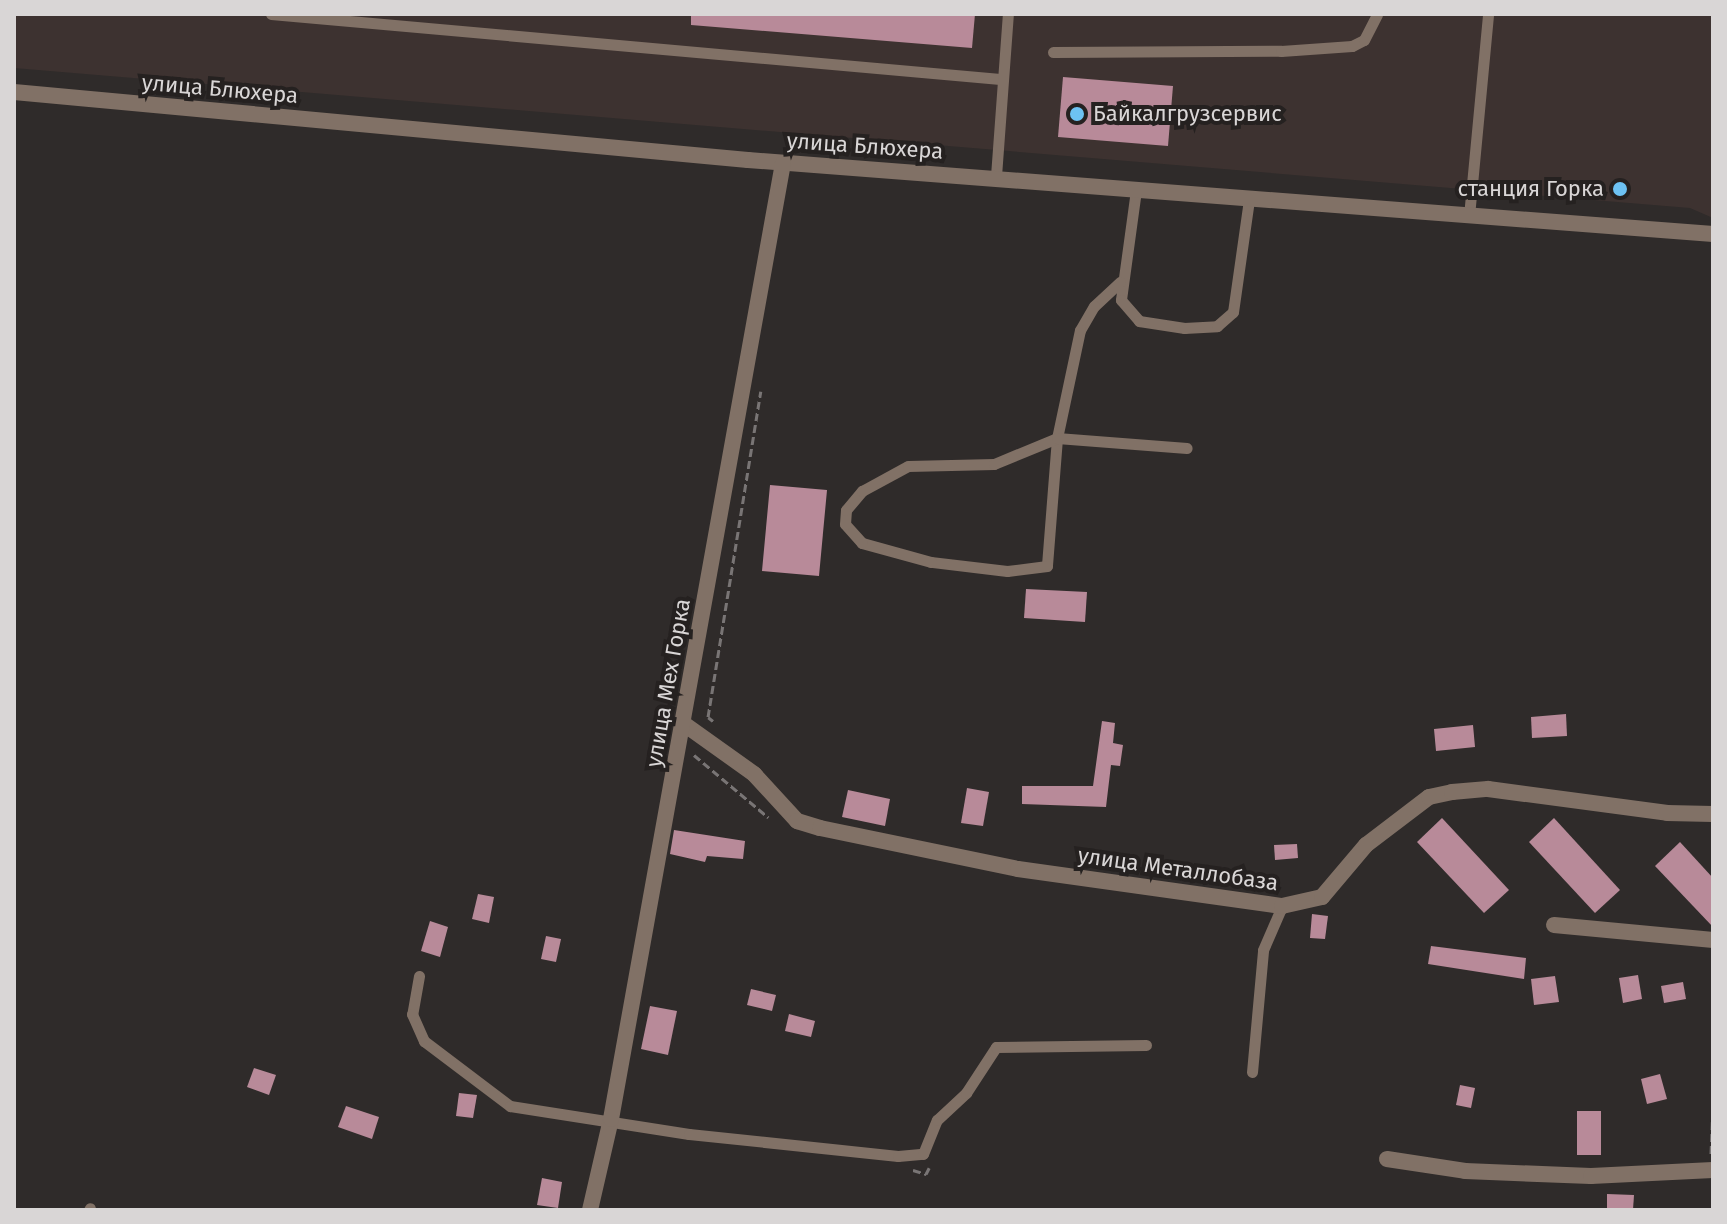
<!DOCTYPE html>
<meta charset="utf-8">
<style>
body{margin:0}
#map{position:relative;width:1727px;height:1224px;overflow:hidden;background:#2f2b2a;font-family:"Fira Sans",sans-serif}
div>[style]{position:absolute}
[style*='--x']{left:calc(var(--x)*1px);top:calc(var(--y)*1px);width:calc(var(--w)*1px);rotate:calc(var(--a)*1deg)}
.built>*{inset:0;background:#3d3230}
.building>*{inset:0;background:#b88a99}
.path>*{height:3px;margin-top:-1.5px;transform-origin:0;background:repeating-linear-gradient(90deg,#797575 0 8px,transparent 0 12px)}
.lane>*{height:11px;margin:-5.5px;padding:0 5.5px;transform-origin:5.5px;border-radius:5.5px;background:#817166}
.street>*{height:16px;margin:-8px;padding:0 8px;transform-origin:8px;border-radius:8px;background:#817166}
.dots>*{width:22px;height:22px;translate:-50% -50%;box-sizing:border-box;border:4px solid #252120;border-radius:50%}
span{translate:-50% -50%;white-space:nowrap;text-align:center;line-height:1.15;-webkit-text-stroke:8px #252120;paint-order:stroke}
.street-label{font-size:22px;color:#d9d6d6}
.poi-label{font-size:22px;color:#d9d6d6}
.left{translate:0 -50%;text-align:left}
.right{translate:-100% -50%;text-align:right}
.frame{position:absolute;inset:0;border:16px solid #d9d6d6;pointer-events:none}
</style>
<div id="map">
<div class="built">
<i style="clip-path:polygon(14px 14px,1713px 14px,1713px 218px,1690px 208px,14px 68px)"></i>
</div>
<div class="building">
<i style="clip-path:polygon(691px 14px,975px 14px,972px 48px,691px 25px)"></i>
<i style="clip-path:polygon(1063px 77px,1173px 86px,1168px 146px,1058px 137px)"></i>
<i style="clip-path:polygon(770px 485px,827px 490px,819px 576px,762px 571px)"></i>
<i style="clip-path:polygon(1026px 589px,1087px 592px,1085px 622px,1024px 618px)"></i>
<i style="clip-path:polygon(1566px 714px,1567px 736px,1532px 738px,1531px 717px)"></i>
<i style="clip-path:polygon(1102px 721px,1115px 723px,1113px 743px,1123px 745px,1120px 766px,1111px 765px,1106px 807px,1022px 804px,1022px 786px,1093px 786px)"></i>
<i style="clip-path:polygon(1473px 725px,1475px 747px,1436px 751px,1434px 729px)"></i>
<i style="clip-path:polygon(967px 788px,989px 792px,983px 826px,961px 823px)"></i>
<i style="clip-path:polygon(848px 790px,890px 799px,885px 826px,842px 817px)"></i>
<i style="clip-path:polygon(1442px 818px,1509px 890px,1484px 913px,1417px 842px)"></i>
<i style="clip-path:polygon(1554px 818px,1620px 890px,1595px 913px,1529px 842px)"></i>
<i style="clip-path:polygon(674px 830px,745px 841px,743px 859px,707px 856px,705px 862px,670px 854px)"></i>
<i style="clip-path:polygon(1680px 842px,1713px 878px,1713px 927px,1655px 866px)"></i>
<i style="clip-path:polygon(1297px 844px,1298px 858px,1275px 860px,1274px 845px)"></i>
<i style="clip-path:polygon(478px 894px,494px 897px,489px 923px,472px 919px)"></i>
<i style="clip-path:polygon(1312px 914px,1328px 916px,1325px 939px,1310px 938px)"></i>
<i style="clip-path:polygon(430px 921px,448px 927px,440px 957px,421px 951px)"></i>
<i style="clip-path:polygon(546px 936px,561px 939px,556px 962px,541px 959px)"></i>
<i style="clip-path:polygon(1431px 946px,1526px 958px,1524px 979px,1428px 964px)"></i>
<i style="clip-path:polygon(1638px 975px,1642px 999px,1623px 1003px,1619px 978px)"></i>
<i style="clip-path:polygon(1555px 976px,1559px 1002px,1534px 1005px,1531px 979px)"></i>
<i style="clip-path:polygon(1683px 982px,1686px 999px,1664px 1003px,1661px 986px)"></i>
<i style="clip-path:polygon(751px 989px,776px 995px,772px 1011px,747px 1005px)"></i>
<i style="clip-path:polygon(650px 1006px,677px 1011px,668px 1055px,641px 1049px)"></i>
<i style="clip-path:polygon(789px 1014px,815px 1021px,811px 1037px,785px 1031px)"></i>
<i style="clip-path:polygon(254px 1068px,276px 1075px,269px 1095px,247px 1087px)"></i>
<i style="clip-path:polygon(1660px 1074px,1667px 1099px,1647px 1104px,1641px 1079px)"></i>
<i style="clip-path:polygon(1460px 1085px,1475px 1088px,1471px 1108px,1456px 1105px)"></i>
<i style="clip-path:polygon(459px 1093px,477px 1095px,473px 1118px,456px 1116px)"></i>
<i style="clip-path:polygon(346px 1106px,379px 1117px,372px 1139px,338px 1127px)"></i>
<i style="clip-path:polygon(1577px 1111px,1601px 1111px,1601px 1155px,1577px 1155px)"></i>
<i style="clip-path:polygon(542px 1178px,562px 1182px,558px 1208px,537px 1205px)"></i>
<i style="clip-path:polygon(1607px 1194px,1634px 1195px,1633px 1210px,1607px 1210px)"></i>
</div>
<div class="path">
<i style="--x:713;--y:721;--w:6;--a:-141"></i>
<i style="--x:708;--y:717;--w:330;--a:-80.8"></i>
<i style="--x:694;--y:755;--w:97;--a:40"></i>
<i style="--x:1711;--y:1154;--w:48;--a:-87.6"></i>
<i style="--x:913;--y:1170;--w:14;--a:17"></i>
<i style="--x:926;--y:1174;--w:7;--a:-63"></i>
</div>
<div class="lane">
<i style="--x:271;--y:14;--w:732;--a:5.1"></i>
<i style="--x:1053;--y:52;--w:228;--a:-0.3"></i>
<i style="--x:1281;--y:51;--w:71;--a:-4"></i>
<i style="--x:1352;--y:46;--w:13;--a:-27"></i>
<i style="--x:1364;--y:40;--w:29;--a:-63"></i>
<i style="--x:996;--y:176;--w:162;--a:-85.8"></i>
<i style="--x:1136;--y:190;--w:111;--a:97.8"></i>
<i style="--x:1121;--y:300;--w:28;--a:49"></i>
<i style="--x:1139;--y:321;--w:46;--a:8.8"></i>
<i style="--x:1184;--y:328;--w:33;--a:-3"></i>
<i style="--x:1217;--y:326;--w:21;--a:-41"></i>
<i style="--x:1233;--y:312;--w:114;--a:-81.9"></i>
<i style="--x:1469;--y:216;--w:203;--a:-84.6"></i>
<i style="--x:1120;--y:282;--w:35;--a:137"></i>
<i style="--x:1094;--y:306;--w:28;--a:120"></i>
<i style="--x:1080;--y:330;--w:110;--a:102"></i>
<i style="--x:1057;--y:438;--w:128;--a:94.5"></i>
<i style="--x:1047;--y:566;--w:40;--a:172.9"></i>
<i style="--x:1007;--y:571;--w:77;--a:-173.2"></i>
<i style="--x:931;--y:562;--w:72;--a:-164.6"></i>
<i style="--x:862;--y:543;--w:25;--a:-132"></i>
<i style="--x:845;--y:524;--w:14;--a:-86"></i>
<i style="--x:846;--y:510;--w:25;--a:-50"></i>
<i style="--x:862;--y:491;--w:52;--a:-28.5"></i>
<i style="--x:908;--y:466;--w:86;--a:-1.3"></i>
<i style="--x:994;--y:464;--w:68;--a:-22.4"></i>
<i style="--x:1057;--y:438;--w:130;--a:4.4"></i>
<i style="--x:419;--y:976;--w:39;--a:100"></i>
<i style="--x:412;--y:1014;--w:30;--a:66"></i>
<i style="--x:424;--y:1041;--w:108;--a:37.1"></i>
<i style="--x:510;--y:1106;--w:181;--a:8.9"></i>
<i style="--x:689;--y:1134;--w:210;--a:6"></i>
<i style="--x:898;--y:1156;--w:25;--a:-5"></i>
<i style="--x:923;--y:1154;--w:37;--a:-68"></i>
<i style="--x:937;--y:1120;--w:40;--a:-43"></i>
<i style="--x:966;--y:1093;--w:55;--a:-56.9"></i>
<i style="--x:996;--y:1047;--w:150;--a:-0.8"></i>
<i style="--x:1252;--y:1072;--w:122;--a:-84.8"></i>
<i style="--x:1263;--y:950;--w:48;--a:-66.6"></i>
<i style="--x:89;--y:1210;--w:2;--a:-63"></i>
</div>
<div class="street">
<i style="--x:14;--y:92;--w:737;--a:5.29"></i>
<i style="--x:748;--y:160;--w:968;--a:4.39"></i>
<i style="--x:684;--y:724;--w:86;--a:35.5"></i>
<i style="--x:754;--y:774;--w:64;--a:47.5"></i>
<i style="--x:797;--y:821;--w:24;--a:17"></i>
<i style="--x:820;--y:828;--w:202;--a:11.7"></i>
<i style="--x:1018;--y:869;--w:267;--a:8"></i>
<i style="--x:1282;--y:906;--w:41;--a:-12.7"></i>
<i style="--x:1322;--y:897;--w:68;--a:-49.8"></i>
<i style="--x:1366;--y:845;--w:79;--a:-37.3"></i>
<i style="--x:1429;--y:797;--w:24;--a:-12"></i>
<i style="--x:1452;--y:792;--w:36;--a:-5"></i>
<i style="--x:1488;--y:789;--w:181;--a:7.6"></i>
<i style="--x:1667;--y:813;--w:46;--a:1.2"></i>
<i style="--x:1554;--y:925;--w:160;--a:5.4"></i>
<i style="--x:1387;--y:1159;--w:79;--a:8.7"></i>
<i style="--x:1465;--y:1171;--w:126;--a:2.3"></i>
<i style="--x:1591;--y:1176;--w:122;--a:-2.8"></i>
<i style="--x:590;--y:1210;--w:93;--a:-77"></i>
<i style="--x:611;--y:1119;--w:971;--a:-79.8"></i>
</div>
<div class="dots">
<i style="left:1077px;top:114px;background:#6dc2f3"></i>
<i style="left:1620px;top:189px;background:#6dc2f3"></i>
</div>
<div class="street-label">
<span style="left:220px;top:89px;rotate:5deg">улица Блюхера</span>
<span style="left:865px;top:146px;rotate:4deg">улица Блюхера</span>
<span style="left:668px;top:683px;rotate:-80deg">улица Мех Горка</span>
<span style="left:1178px;top:869px;rotate:8deg">улица Металлобаза</span>
</div>
<div class="poi-label">
<span class="left" style="left:1093px;top:114px">Байкалгрузсервис</span>
<span class="right" style="left:1604px;top:189px">станция Горка</span>
</div>
<div class="frame"></div>
</div>
